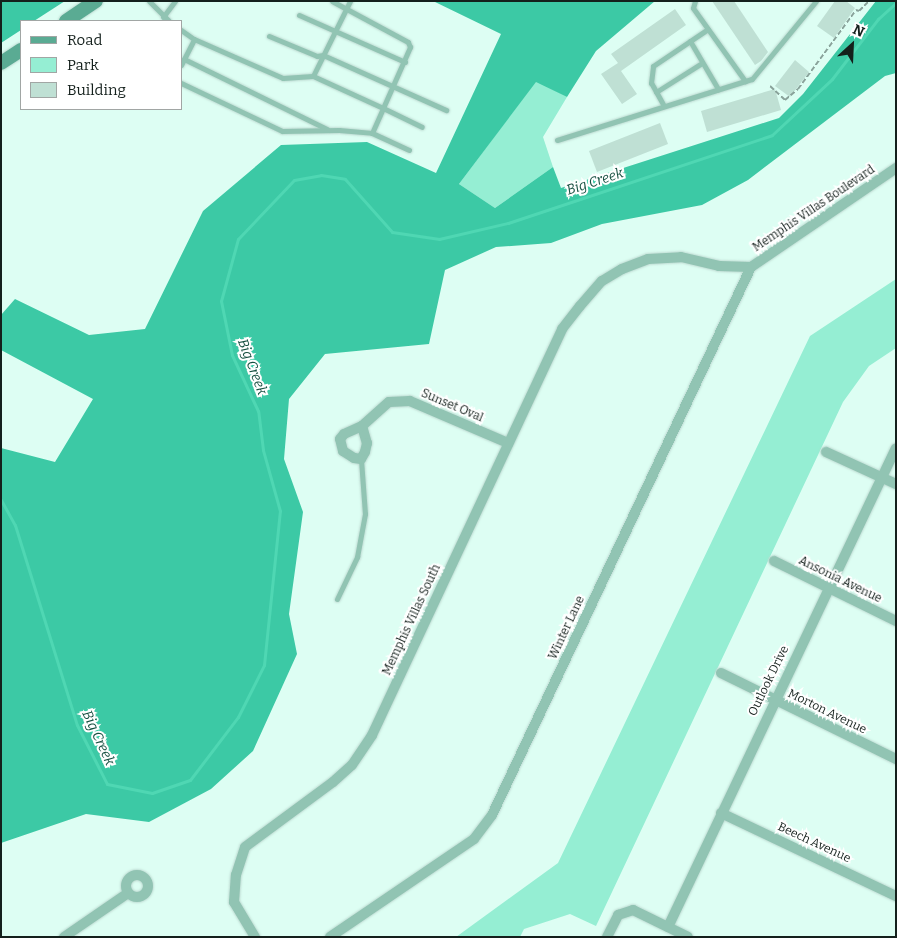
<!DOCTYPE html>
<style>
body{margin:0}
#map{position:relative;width:897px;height:938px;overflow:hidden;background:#ddfef3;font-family:Bitter,serif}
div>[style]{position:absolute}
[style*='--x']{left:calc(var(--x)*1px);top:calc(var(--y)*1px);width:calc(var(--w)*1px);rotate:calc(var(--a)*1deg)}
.green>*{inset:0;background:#95eed3}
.forest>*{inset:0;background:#3cc9a5}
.stream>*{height:3px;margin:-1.5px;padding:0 1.5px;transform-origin:1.5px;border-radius:1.5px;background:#4fd7b3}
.building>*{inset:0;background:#bfe0d4}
.path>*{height:2px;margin-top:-1px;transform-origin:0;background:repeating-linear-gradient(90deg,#89a29a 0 5px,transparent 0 7.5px)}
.roads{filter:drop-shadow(0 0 1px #bddad1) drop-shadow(0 0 1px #bddad1)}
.lane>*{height:5px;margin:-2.5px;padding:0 2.5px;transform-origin:2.5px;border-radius:2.5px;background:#91c4b3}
.street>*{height:10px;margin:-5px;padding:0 5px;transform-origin:5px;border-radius:5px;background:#91c4b3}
.street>.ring{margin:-5px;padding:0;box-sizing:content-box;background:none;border:10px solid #91c4b3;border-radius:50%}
.secondary>*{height:14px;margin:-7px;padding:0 7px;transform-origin:7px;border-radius:7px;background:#5aab93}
span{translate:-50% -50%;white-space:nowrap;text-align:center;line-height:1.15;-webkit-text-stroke:4px #fff;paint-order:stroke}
.street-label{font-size:12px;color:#14201c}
.water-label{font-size:14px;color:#164f40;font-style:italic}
.frame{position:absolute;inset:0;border:2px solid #14201c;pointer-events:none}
.legend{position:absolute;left:20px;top:20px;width:162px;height:90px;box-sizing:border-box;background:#fff;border:1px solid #a1a6a4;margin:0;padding:6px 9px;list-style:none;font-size:15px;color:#14201c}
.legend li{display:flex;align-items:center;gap:10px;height:25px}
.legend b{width:25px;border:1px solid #a1a6a4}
.north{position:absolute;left:827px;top:20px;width:50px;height:50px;-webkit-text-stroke:4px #fff;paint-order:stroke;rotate:25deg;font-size:14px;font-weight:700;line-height:20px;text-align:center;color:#14201c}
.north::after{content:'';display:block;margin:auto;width:18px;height:22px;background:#14201c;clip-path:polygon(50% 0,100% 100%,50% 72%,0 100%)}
</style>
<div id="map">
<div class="green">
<i style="clip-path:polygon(536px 81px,567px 97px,543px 137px,553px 167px,495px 208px,459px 184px)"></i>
<i style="clip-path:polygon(896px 279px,896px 348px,869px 366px,843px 402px,596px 926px,570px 914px,524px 929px,520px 937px,456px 937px,558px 863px,810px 336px)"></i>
</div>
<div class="forest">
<i style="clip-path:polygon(1px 1px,65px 1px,34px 21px,21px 21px,21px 30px,1px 43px)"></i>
<i style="clip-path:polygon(433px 1px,655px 1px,596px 51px,567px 97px,536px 82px,459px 184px,495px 208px,553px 167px,561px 188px,779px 118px,803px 94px,876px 1px,896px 1px,896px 73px,885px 76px,748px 180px,702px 205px,602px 224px,551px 243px,496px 247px,445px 270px,429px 344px,325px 354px,289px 399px,284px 459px,303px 512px,289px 614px,297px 654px,253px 751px,211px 789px,149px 822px,86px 814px,1px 843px,1px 448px,55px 462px,93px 399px,1px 350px,1px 315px,15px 299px,89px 335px,145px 329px,203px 211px,281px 145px,367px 142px,436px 173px,501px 34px)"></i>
</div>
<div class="stream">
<i style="--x:1;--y:500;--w:29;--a:61"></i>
<i style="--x:15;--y:525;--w:209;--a:72.8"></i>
<i style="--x:77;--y:725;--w:66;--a:63"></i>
<i style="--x:107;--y:784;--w:46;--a:11.3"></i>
<i style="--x:152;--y:793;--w:40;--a:-18.9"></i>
<i style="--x:190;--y:780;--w:79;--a:-52.7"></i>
<i style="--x:238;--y:717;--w:58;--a:-63.4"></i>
<i style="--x:264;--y:665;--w:155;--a:-84.1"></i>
<i style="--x:280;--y:511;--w:63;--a:-105.6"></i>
<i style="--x:263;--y:450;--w:39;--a:-97"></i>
<i style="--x:258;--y:411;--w:62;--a:-114.9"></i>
<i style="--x:232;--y:355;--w:55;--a:-101.5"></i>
<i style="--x:221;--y:301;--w:64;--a:-74.7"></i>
<i style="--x:238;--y:239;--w:81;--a:-46.5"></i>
<i style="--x:294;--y:180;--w:27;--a:-10"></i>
<i style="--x:321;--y:175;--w:24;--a:9"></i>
<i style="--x:345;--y:179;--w:71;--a:48.4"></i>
<i style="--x:392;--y:232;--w:48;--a:8.5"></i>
<i style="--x:439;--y:239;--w:71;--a:-13.1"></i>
<i style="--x:508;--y:223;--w:278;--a:-18.4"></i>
<i style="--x:772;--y:135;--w:82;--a:-43"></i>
<i style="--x:832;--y:79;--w:76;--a:-52.5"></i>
<i style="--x:878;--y:19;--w:24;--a:-42"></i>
</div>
<div class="building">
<i style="clip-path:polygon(712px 1px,734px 1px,768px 52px,761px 61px,755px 65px)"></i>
<i style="clip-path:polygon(835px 1px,846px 1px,855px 8px,834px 38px,817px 26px)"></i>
<i style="clip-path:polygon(675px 9px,686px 25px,621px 71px,637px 94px,622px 104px,601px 74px,618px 63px,611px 54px)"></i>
<i style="clip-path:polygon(795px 60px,809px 72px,790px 97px,775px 86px)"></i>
<i style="clip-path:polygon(775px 89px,781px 110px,707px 132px,701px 111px)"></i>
<i style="clip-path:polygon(660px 123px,668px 144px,597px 172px,589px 151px)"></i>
</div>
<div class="path">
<i style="--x:770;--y:86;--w:21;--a:43"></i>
<i style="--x:785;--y:100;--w:17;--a:-40"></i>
<i style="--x:798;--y:89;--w:98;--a:-53.7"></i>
<i style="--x:856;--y:10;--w:3;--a:18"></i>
<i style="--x:859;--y:11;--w:14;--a:-45"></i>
</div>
<div class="roads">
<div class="lane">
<i style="--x:149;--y:1;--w:28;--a:45"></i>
<i style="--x:695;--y:1;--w:7;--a:106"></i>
<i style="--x:693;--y:8;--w:90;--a:54.5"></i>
<i style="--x:299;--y:15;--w:116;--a:23.9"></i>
<i style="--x:163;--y:17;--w:20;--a:-53"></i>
<i style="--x:181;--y:30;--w:16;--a:35"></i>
<i style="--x:194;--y:39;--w:97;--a:23.7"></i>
<i style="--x:283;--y:78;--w:30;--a:-4"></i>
<i style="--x:313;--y:76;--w:84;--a:-63.7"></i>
<i style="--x:269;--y:36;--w:52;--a:22.6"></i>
<i style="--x:317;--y:56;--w:6;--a:-9"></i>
<i style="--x:323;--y:55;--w:135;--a:24.1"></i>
<i style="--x:690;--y:41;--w:56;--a:59.7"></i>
<i style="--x:184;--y:59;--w:159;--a:26.1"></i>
<i style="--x:181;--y:65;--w:29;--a:-63"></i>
<i style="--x:313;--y:76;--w:77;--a:24.6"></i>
<i style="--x:383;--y:108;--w:67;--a:-66.1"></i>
<i style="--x:410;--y:47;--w:5;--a:-112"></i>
<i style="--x:408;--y:42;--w:86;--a:-151.7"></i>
<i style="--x:181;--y:83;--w:112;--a:25.4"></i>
<i style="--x:282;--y:131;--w:57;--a:-1"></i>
<i style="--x:339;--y:130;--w:33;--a:5"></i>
<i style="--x:656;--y:92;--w:54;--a:-32.2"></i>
<i style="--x:664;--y:106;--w:26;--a:-119"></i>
<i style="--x:651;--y:83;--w:17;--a:-83"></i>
<i style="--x:653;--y:66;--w:66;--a:-33.9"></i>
<i style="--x:557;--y:140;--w:204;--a:-17.4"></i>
<i style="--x:752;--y:79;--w:101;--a:-50.6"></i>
<i style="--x:409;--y:150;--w:41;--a:-155.3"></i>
<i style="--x:372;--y:133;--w:27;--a:-66"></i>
<i style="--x:383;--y:108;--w:43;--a:26"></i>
<i style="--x:337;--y:599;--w:47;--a:-64.5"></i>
<i style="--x:357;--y:557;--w:44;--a:-79.5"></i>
<i style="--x:365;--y:514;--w:55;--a:-94.2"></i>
</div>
<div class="street">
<i style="--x:362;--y:426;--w:18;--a:74"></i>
<i style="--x:367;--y:443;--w:9;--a:103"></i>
<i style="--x:365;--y:452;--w:8;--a:120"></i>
<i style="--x:361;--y:459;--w:7;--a:-172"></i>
<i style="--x:354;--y:458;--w:13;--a:-148"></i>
<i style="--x:343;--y:451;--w:12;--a:-104"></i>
<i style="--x:340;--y:439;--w:6;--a:-51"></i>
<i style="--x:344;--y:434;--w:20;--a:-24"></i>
<i style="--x:362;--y:426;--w:36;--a:-42"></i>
<i style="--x:389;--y:402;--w:21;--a:-3"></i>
<i style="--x:410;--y:401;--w:107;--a:23.2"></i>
<i style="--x:826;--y:452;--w:77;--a:24.6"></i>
<i style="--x:774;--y:561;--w:136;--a:26.2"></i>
<i style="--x:721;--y:673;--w:195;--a:26.2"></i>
<i style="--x:721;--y:813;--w:194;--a:25.4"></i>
<i class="ring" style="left:126px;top:875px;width:12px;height:12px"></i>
<i style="--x:668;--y:927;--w:530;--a:-64.55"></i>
<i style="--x:64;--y:937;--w:78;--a:-34.5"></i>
<i style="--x:255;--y:937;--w:41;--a:-121"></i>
<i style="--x:234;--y:902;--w:27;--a:-86"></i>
<i style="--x:236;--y:875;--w:29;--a:-72"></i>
<i style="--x:245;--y:847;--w:109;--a:-36.5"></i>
<i style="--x:333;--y:782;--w:25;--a:-42"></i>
<i style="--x:352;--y:765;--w:36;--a:-56"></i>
<i style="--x:372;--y:735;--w:448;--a:-64.9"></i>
<i style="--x:562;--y:329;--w:29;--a:-52"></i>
<i style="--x:580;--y:306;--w:33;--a:-49"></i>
<i style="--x:602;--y:281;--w:23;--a:-31"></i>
<i style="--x:622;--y:269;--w:28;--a:-21"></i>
<i style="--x:648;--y:259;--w:33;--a:-3"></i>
<i style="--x:681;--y:257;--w:39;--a:13"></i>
<i style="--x:719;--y:266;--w:32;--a:2"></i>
<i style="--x:751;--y:267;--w:176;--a:-34.3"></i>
<i style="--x:330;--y:937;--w:174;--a:-34.2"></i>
<i style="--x:474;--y:839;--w:30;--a:-53"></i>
<i style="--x:492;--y:815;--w:606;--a:-64.7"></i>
<i style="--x:607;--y:937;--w:25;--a:-63"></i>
<i style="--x:618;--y:915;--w:16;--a:-18"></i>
<i style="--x:633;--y:910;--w:61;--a:26.1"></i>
</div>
<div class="secondary">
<i style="--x:66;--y:21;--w:36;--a:-34"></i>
<i style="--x:1;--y:63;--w:24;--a:-33"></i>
</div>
</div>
<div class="street-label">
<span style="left:814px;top:209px;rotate:-34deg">Memphis Villas Boulevard</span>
<span style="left:452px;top:406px;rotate:23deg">Sunset Oval</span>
<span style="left:840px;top:580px;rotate:26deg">Ansonia Avenue</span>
<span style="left:412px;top:620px;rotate:-65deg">Memphis Villas South</span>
<span style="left:567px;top:628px;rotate:-65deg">Winter Lane</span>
<span style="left:769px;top:681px;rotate:-64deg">Outlook Drive</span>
<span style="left:827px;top:712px;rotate:26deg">Morton Avenue</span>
<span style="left:814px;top:843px;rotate:25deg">Beech Avenue</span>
</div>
<div class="water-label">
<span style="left:595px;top:182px;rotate:-18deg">Big Creek</span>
<span style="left:252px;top:367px;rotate:69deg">Big Creek</span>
<span style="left:98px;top:738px;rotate:65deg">Big Creek</span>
</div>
<div class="frame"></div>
<ul class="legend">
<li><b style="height:6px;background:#5aab93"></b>Road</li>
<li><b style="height:14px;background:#95eed3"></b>Park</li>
<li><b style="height:14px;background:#bfe0d4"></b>Building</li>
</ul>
<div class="north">N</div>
</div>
